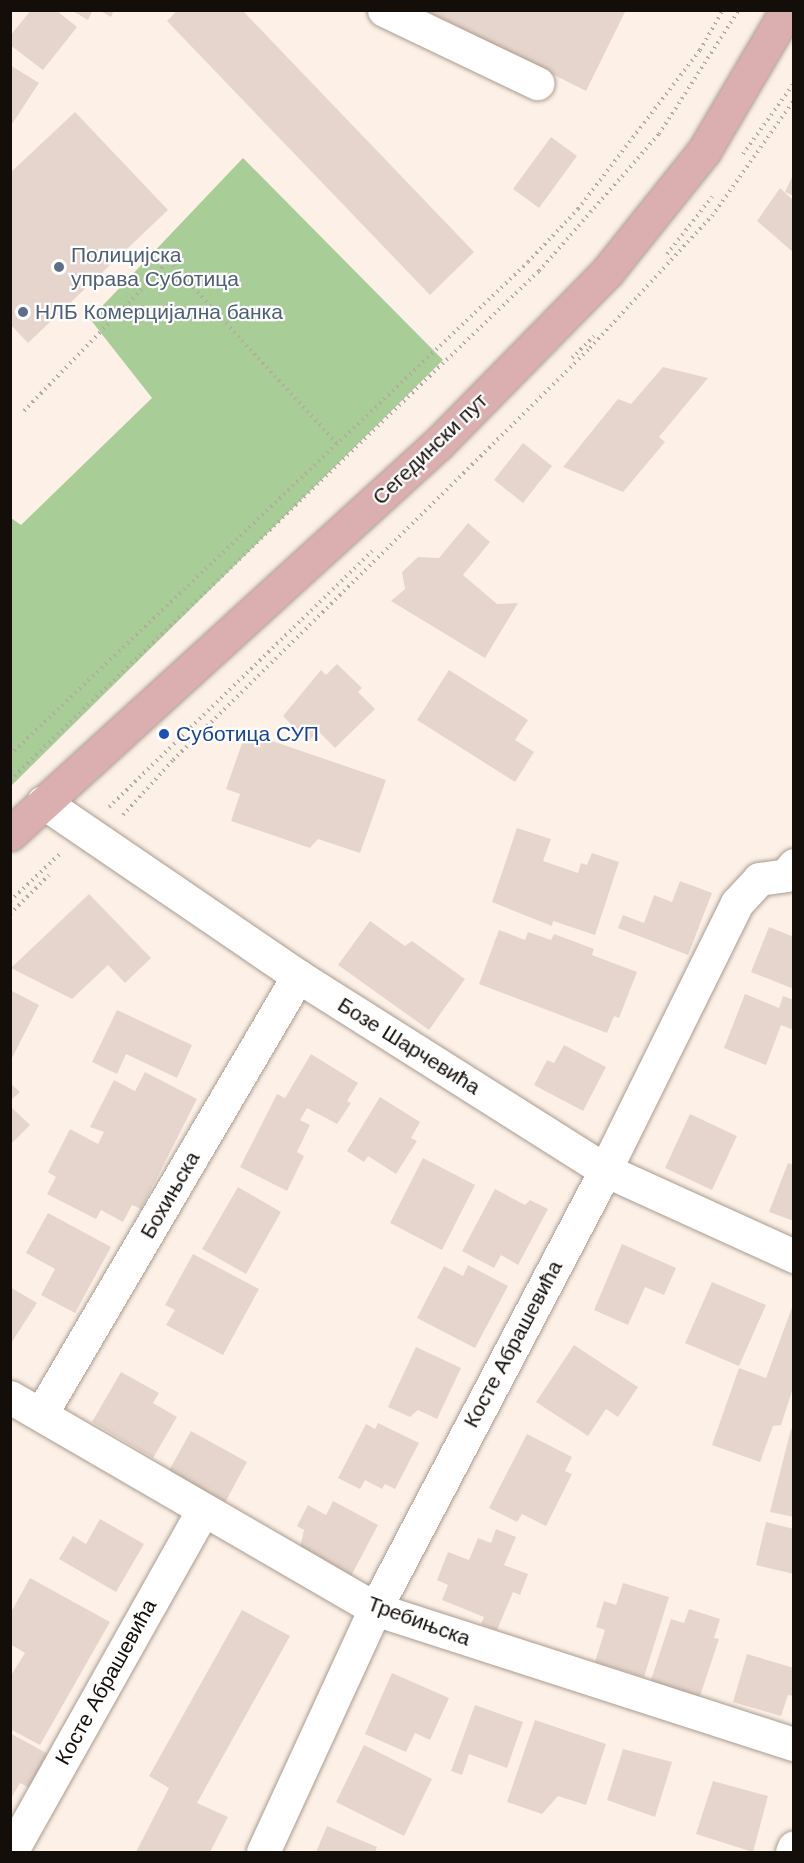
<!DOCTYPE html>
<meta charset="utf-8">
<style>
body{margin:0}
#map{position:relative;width:804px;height:1863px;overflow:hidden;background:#fdf1e7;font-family:Arial,sans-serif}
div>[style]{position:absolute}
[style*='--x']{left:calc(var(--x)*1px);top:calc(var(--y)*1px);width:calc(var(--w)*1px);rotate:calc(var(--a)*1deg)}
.green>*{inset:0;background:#a9cd97}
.building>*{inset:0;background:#e6d5cc}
.path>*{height:4px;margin-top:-2px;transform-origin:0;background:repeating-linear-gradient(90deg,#b4aaa2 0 1.5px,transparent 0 6px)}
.roads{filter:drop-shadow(0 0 2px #a99b90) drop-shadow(0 0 2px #a99b90)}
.minor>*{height:33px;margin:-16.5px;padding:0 16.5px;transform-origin:16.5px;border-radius:16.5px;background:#fff}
.major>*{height:33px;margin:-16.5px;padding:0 16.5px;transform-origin:16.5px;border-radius:16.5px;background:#dbaeaf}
.dots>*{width:16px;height:16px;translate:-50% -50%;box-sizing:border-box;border:3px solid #fff;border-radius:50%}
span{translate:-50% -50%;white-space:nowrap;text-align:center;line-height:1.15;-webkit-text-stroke:4.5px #fff;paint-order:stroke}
.service-label{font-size:21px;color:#4e5e75}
.left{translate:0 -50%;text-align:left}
.street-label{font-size:21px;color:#130e0a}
.transit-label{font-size:21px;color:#164399}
.frame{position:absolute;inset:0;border:12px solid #130e0a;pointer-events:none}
</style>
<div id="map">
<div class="green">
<i style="clip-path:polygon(243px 158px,443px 360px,11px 786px,11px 518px,21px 525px,152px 398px,90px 319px)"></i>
</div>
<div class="building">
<i style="clip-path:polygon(31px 10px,56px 10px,77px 27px,43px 70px,10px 45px,10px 36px)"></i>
<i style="clip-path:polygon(71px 10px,93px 10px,88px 20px)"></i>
<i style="clip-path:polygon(99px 10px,114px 10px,111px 17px)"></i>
<i style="clip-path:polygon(178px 10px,242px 10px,474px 252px,430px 295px,167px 21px)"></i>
<i style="clip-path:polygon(425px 10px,626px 10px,586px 91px)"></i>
<i style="clip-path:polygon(10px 65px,39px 83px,10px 127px)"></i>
<i style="clip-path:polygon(75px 112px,168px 210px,28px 343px,10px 324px,10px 173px)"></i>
<i style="clip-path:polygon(551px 137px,577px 156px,539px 208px,513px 189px)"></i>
<i style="clip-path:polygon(794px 173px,794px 196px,785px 192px)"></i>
<i style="clip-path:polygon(780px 188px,794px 201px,794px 253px,757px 221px)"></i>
<i style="clip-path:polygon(663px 367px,708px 378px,659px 437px,665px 442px,623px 492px,563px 467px,618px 399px,631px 404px)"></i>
<i style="clip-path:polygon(523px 443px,552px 466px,523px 503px,494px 480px)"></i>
<i style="clip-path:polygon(468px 523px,490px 542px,463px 575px,497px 604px,518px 603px,485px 658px,391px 601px,405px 589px,402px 572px,418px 557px,439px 558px)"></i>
<i style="clip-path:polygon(337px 664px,362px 688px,358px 692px,375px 709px,335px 748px,318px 731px,308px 742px,283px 716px,321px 670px,326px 675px)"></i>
<i style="clip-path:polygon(449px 670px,528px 720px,515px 740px,534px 752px,515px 782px,417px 720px)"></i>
<i style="clip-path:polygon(246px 732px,386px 780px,360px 853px,318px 839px,310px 848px,231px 821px,240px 794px,226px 789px)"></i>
<i style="clip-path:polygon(517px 828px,551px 839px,543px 861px,578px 873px,581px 863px,587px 865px,592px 853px,619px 862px,595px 935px,553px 921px,552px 926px,492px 902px)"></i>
<i style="clip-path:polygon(680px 881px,712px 893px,688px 955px,618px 928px,623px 915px,644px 923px,654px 895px,672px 902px)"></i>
<i style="clip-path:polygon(89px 894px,151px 958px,125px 983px,108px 965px,72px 999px,11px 968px)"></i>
<i style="clip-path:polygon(370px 921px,405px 946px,412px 941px,465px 979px,429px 1030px,338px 965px)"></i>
<i style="clip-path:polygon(769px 927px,794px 937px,794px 989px,751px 972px)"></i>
<i style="clip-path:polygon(499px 930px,525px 940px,528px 932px,551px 940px,554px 934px,594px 949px,592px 955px,637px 972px,619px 1018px,614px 1016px,607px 1033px,479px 984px)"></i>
<i style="clip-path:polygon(10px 990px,39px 1005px,10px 1062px)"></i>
<i style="clip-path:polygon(745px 994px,779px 1008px,783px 996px,794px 1000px,794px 1030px,781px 1025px,766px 1065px,724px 1048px)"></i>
<i style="clip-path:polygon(117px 1010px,192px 1045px,177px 1078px,126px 1054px,117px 1074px,92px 1062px)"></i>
<i style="clip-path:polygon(564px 1045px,606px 1067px,583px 1111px,534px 1085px,547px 1060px,554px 1063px)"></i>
<i style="clip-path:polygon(311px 1054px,358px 1083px,347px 1101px,351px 1103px,337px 1124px,307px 1108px,300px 1120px,310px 1125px,297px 1152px,304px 1156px,287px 1191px,240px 1167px,277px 1094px,285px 1098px)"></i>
<i style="clip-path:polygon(145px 1072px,197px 1099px,141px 1209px,132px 1205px,123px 1222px,101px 1210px,96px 1219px,47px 1194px,56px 1177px,48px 1172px,70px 1129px,98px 1144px,104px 1132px,90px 1127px,114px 1080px,135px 1091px)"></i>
<i style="clip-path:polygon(10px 1083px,20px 1092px,10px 1101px)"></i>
<i style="clip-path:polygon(380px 1097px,420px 1122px,411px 1138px,417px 1141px,396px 1174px,368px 1156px,364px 1162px,347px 1151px)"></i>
<i style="clip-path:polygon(10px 1106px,30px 1125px,10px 1145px)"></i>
<i style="clip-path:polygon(690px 1114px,737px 1136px,712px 1190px,665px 1168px)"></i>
<i style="clip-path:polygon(423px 1158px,475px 1185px,442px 1250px,390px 1223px)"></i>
<i style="clip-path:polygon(788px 1163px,794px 1165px,794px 1221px,769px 1212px)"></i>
<i style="clip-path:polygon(238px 1187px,281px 1212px,246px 1274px,202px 1249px)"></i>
<i style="clip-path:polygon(495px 1189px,525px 1205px,530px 1200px,548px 1209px,518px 1265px,501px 1255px,494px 1268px,462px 1251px)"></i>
<i style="clip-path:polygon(48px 1213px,111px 1247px,75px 1313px,41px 1295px,55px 1269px,26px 1253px)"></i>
<i style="clip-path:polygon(622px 1244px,676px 1268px,664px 1295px,645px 1287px,628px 1325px,594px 1310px)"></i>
<i style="clip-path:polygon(193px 1254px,259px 1289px,223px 1355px,166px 1325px,175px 1310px,165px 1305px)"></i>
<i style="clip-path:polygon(468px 1265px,508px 1286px,475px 1348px,417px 1318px,444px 1266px,463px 1276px)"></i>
<i style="clip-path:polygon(712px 1282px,766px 1305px,739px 1366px,685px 1343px)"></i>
<i style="clip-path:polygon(10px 1287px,37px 1303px,10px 1345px)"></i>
<i style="clip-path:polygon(794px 1302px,794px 1385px,781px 1425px,773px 1426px,760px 1462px,712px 1445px,739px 1368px,766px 1378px)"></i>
<i style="clip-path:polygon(574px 1345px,638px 1387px,618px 1417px,606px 1409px,588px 1436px,536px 1402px)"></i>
<i style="clip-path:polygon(416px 1347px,461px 1368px,437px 1419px,418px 1410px,410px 1417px,388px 1407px)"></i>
<i style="clip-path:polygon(121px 1372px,159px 1393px,153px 1403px,177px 1417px,153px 1458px,92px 1422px)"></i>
<i style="clip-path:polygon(378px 1423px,419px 1443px,395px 1489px,385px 1484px,382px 1489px,365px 1480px,360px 1489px,338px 1478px,366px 1424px,375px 1429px)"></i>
<i style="clip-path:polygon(791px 1429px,794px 1430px,794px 1517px,770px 1512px)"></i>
<i style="clip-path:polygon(191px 1431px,247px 1462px,222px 1508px,166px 1476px)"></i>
<i style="clip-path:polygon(527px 1434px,572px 1457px,565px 1471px,572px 1474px,546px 1526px,522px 1514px,517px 1522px,489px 1508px)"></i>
<i style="clip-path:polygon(333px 1501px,378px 1525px,350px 1578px,299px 1552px,304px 1530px,297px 1526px,308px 1505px,326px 1515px)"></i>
<i style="clip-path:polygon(100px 1519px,144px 1544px,116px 1592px,59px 1559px,73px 1536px,86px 1544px)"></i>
<i style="clip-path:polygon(766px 1522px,794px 1529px,794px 1574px,756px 1565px)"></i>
<i style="clip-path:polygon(496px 1529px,516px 1537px,504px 1565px,528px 1574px,520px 1595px,513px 1592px,497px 1630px,481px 1624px,484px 1617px,442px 1600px,448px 1585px,437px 1580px,448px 1552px,469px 1560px,478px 1538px,491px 1543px)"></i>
<i style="clip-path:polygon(30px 1578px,110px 1622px,40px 1745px,10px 1729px,10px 1677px,25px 1653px,10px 1644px,10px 1614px)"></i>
<i style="clip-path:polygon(623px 1583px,669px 1597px,644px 1677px,595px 1662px,605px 1630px,596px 1627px,604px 1601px,616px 1605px)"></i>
<i style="clip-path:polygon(689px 1609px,720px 1619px,714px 1638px,719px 1639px,699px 1699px,650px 1683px,671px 1619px,684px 1623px)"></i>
<i style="clip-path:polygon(242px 1610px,290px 1636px,197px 1803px,228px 1817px,210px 1852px,136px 1852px,169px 1788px,149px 1776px)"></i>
<i style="clip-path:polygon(747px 1654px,794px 1668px,794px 1696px,788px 1695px,781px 1716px,733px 1702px)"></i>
<i style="clip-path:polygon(392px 1673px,449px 1698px,430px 1740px,415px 1733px,406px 1752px,365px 1734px)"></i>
<i style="clip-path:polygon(475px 1705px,523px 1722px,507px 1768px,469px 1754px,462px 1775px,451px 1771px)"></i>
<i style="clip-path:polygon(535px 1720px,606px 1744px,586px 1805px,558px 1796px,542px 1814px,507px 1802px)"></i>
<i style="clip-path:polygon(10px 1733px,57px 1759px,39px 1793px,20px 1783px,10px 1800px)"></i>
<i style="clip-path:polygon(364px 1745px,432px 1779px,404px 1836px,336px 1802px)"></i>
<i style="clip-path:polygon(623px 1749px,672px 1762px,655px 1817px,607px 1800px)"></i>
<i style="clip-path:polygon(713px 1781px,768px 1796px,753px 1852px,696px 1834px)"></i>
<i style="clip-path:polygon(327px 1826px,377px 1847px,375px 1852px,316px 1852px)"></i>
</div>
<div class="path">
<i style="--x:743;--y:154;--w:87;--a:-54.3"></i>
<i style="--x:667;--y:254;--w:73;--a:-51.7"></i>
<i style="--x:572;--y:358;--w:31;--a:-45"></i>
<i style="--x:24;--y:411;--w:209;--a:-46"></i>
<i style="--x:169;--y:261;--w:248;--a:47.4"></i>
<i style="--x:10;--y:755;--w:715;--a:-43.58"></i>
<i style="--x:528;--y:262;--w:73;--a:-46.7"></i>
<i style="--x:578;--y:209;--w:108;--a:-52.5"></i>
<i style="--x:644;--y:123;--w:92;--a:-52.5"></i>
<i style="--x:700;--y:50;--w:46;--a:-60.1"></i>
<i style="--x:10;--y:780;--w:734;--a:-43.9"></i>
<i style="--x:539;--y:271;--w:182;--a:-48.8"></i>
<i style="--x:659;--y:134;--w:148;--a:-57.2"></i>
<i style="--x:109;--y:807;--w:367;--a:-44.2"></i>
<i style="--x:123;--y:815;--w:74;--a:-47.7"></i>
<i style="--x:173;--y:760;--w:586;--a:-44.65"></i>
<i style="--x:590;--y:348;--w:180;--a:-47.3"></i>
<i style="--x:712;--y:216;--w:142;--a:-54.7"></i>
<i style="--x:10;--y:901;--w:71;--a:-43.3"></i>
<i style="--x:10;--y:914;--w:55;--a:-45"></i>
</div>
<div class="roads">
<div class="minor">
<i style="--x:384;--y:10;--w:170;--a:25.5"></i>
<i style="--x:43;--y:802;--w:309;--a:34.3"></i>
<i style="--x:298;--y:976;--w:363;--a:32.3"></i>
<i style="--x:605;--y:1170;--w:208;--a:24.5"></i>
<i style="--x:10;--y:1397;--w:422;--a:30.1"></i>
<i style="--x:375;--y:1609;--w:440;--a:17.9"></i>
<i style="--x:41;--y:1414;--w:508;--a:-59.6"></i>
<i style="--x:11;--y:1852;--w:390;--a:-60.7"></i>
<i style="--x:263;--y:1852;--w:268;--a:-65.3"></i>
<i style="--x:375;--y:1609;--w:496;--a:-62.3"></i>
<i style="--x:605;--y:1170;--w:298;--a:-63.7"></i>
<i style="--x:737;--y:903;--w:33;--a:-47"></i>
<i style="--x:759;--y:879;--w:27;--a:-8"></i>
<i style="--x:786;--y:875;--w:13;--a:-51"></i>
<i style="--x:792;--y:1852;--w:5;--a:-68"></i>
</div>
<div class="major">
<i style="--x:10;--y:834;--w:580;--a:-42.35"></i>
<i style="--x:439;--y:443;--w:240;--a:-45.5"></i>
<i style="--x:607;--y:272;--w:155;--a:-51.3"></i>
<i style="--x:704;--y:151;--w:164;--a:-59.5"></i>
</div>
</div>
<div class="dots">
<i style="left:59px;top:267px;background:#5c6f8a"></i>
<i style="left:23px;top:312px;background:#5c6f8a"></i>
<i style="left:164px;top:734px;background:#1a4fb4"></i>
</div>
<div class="service-label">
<span class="left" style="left:71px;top:267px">Полицијска<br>управа Суботица</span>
<span class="left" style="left:35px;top:312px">НЛБ Комерцијална банка</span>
</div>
<div class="street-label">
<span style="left:430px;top:449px;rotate:-44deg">Сегедински пут</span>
<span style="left:409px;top:1046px;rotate:32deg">Бозе Шарчевића</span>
<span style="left:170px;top:1195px;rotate:-60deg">Бохињска</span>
<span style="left:513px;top:1344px;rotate:-62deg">Косте Абрашевића</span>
<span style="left:419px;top:1621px;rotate:20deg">Требињска</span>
<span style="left:106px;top:1682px;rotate:-61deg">Косте Абрашевића</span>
</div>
<div class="transit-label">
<span class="left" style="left:176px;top:734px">Суботица СУП</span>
</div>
<div class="frame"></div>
</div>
